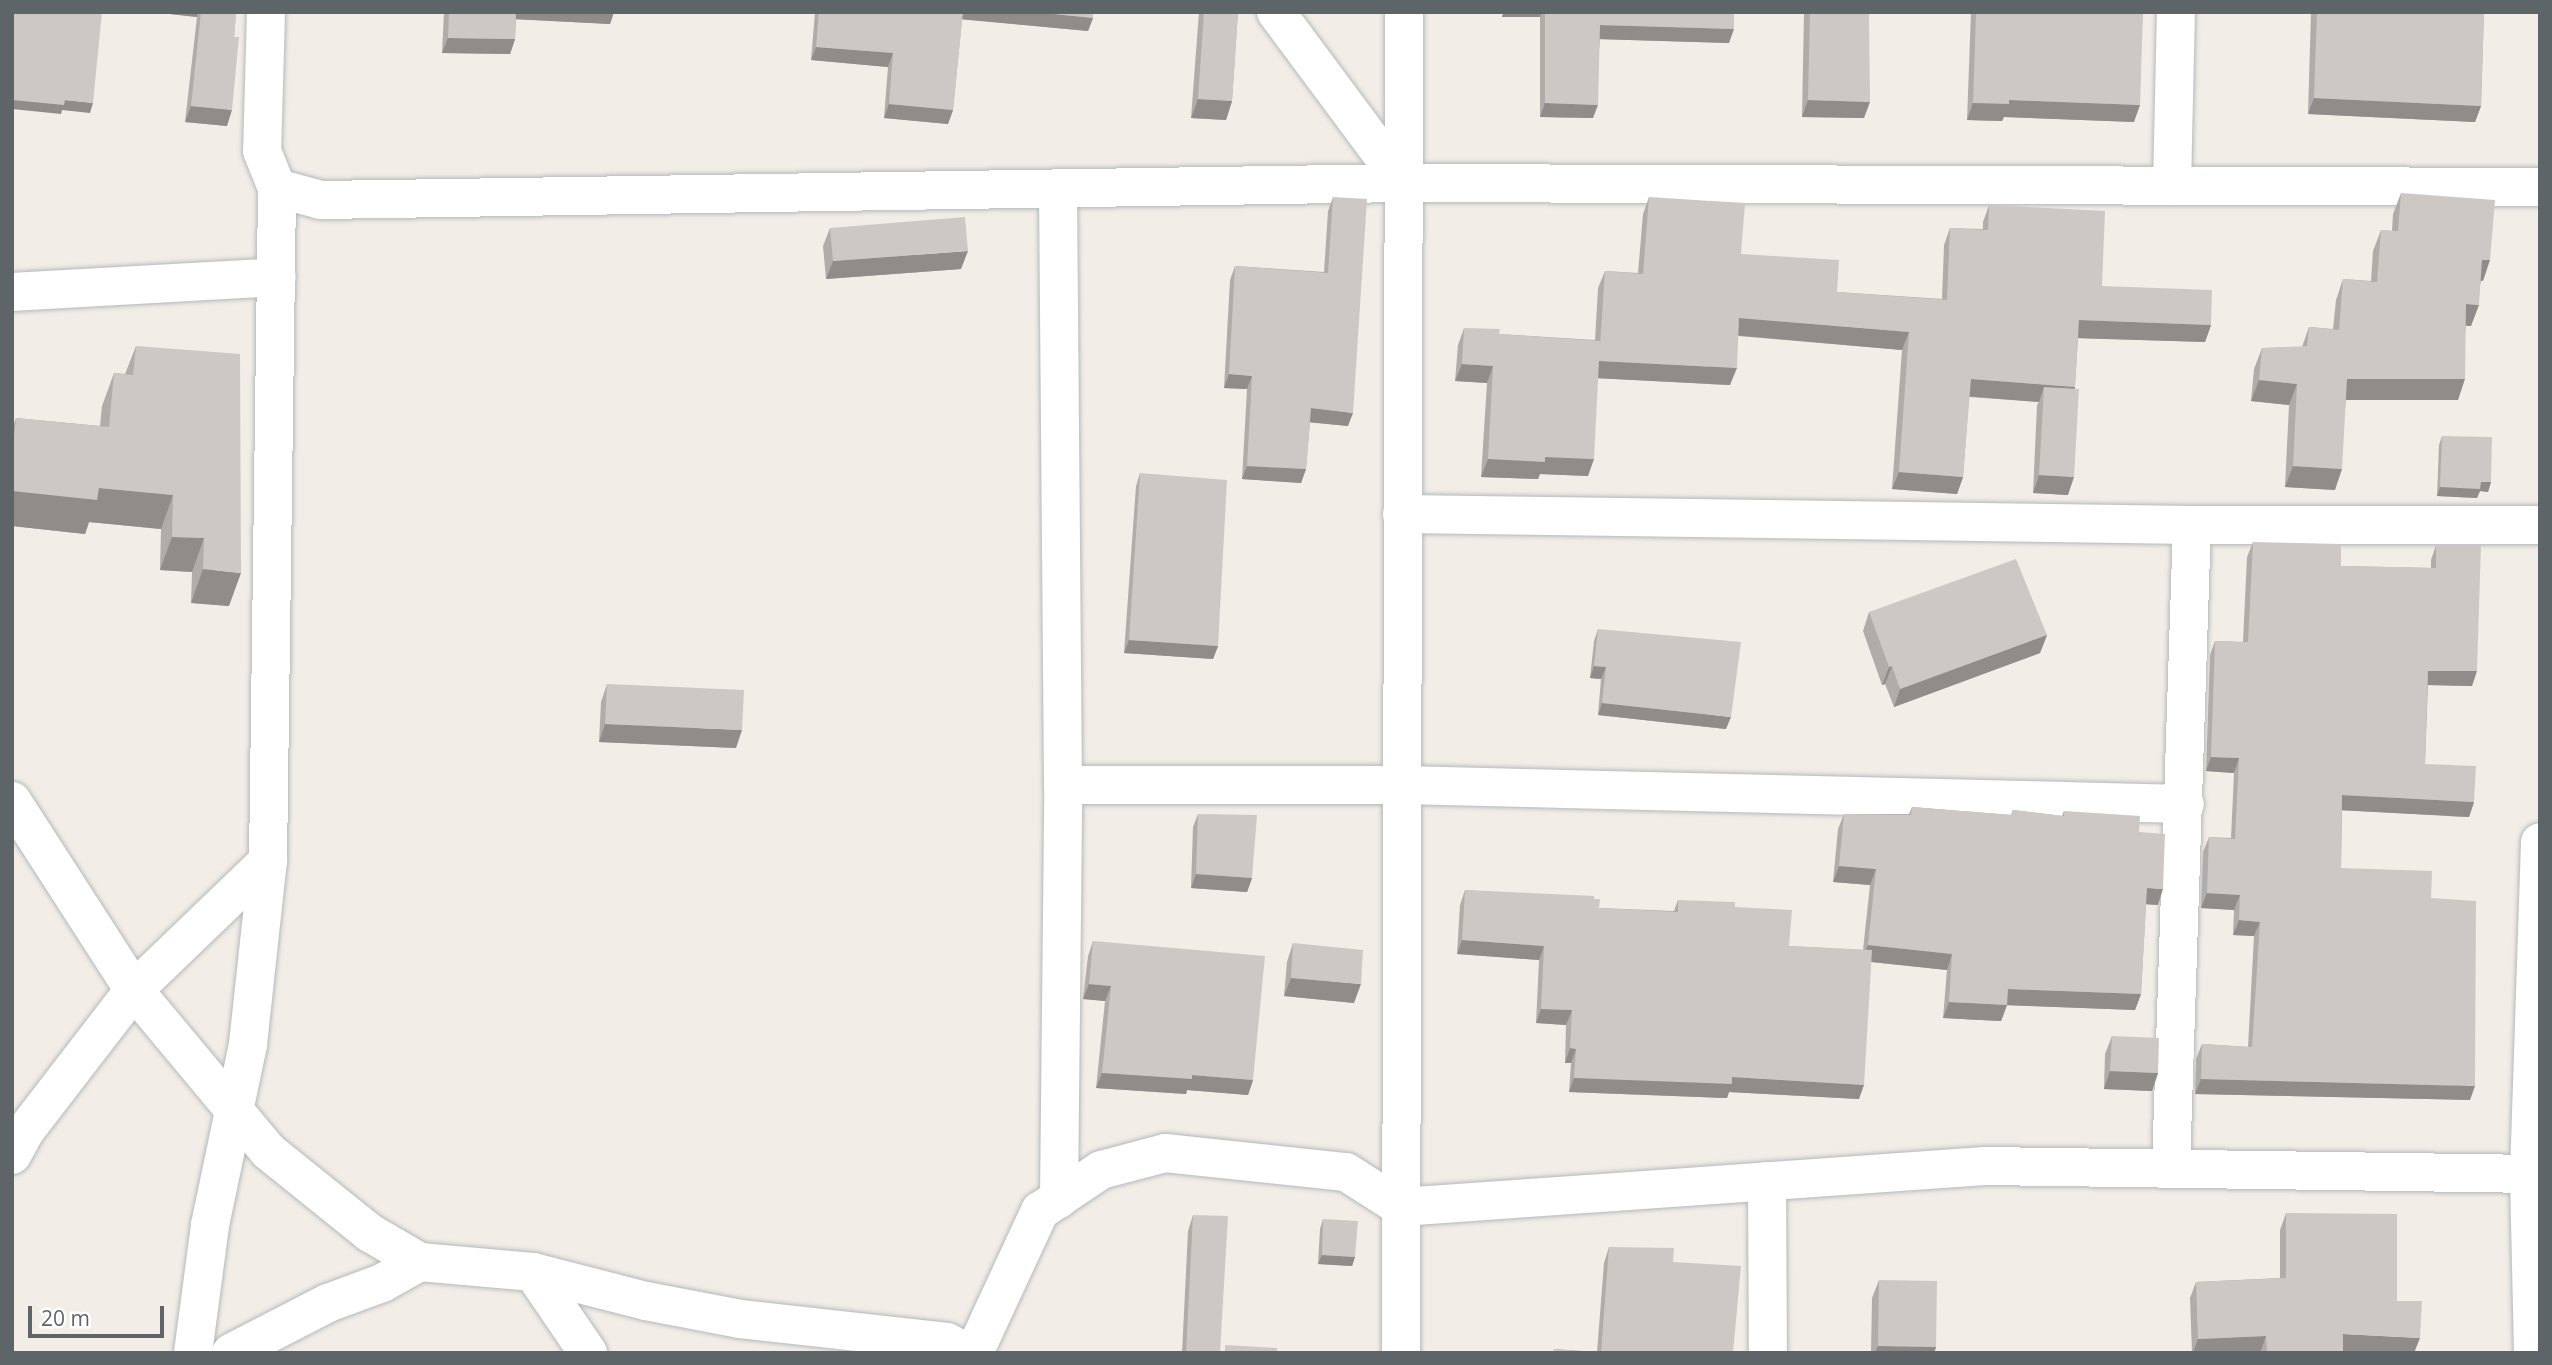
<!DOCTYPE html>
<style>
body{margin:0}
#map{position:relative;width:2552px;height:1365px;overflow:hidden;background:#f2ede7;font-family:"Open Sans",sans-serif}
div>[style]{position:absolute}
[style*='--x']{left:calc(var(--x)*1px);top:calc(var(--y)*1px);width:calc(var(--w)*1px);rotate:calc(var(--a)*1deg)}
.roads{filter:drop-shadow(0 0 2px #b4b9bc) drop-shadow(0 0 2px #b4b9bc)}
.minor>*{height:38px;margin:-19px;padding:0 19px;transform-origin:19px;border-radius:19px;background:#fff}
.wall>*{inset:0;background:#b0aca9}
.shaded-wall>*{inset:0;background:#908c89}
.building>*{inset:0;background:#cdc8c4}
span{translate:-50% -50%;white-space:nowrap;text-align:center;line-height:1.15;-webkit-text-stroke:7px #fff;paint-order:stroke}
.frame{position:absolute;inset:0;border:14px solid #5e6569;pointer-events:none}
.scale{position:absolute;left:28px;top:1306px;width:136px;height:32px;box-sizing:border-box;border:4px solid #5e6569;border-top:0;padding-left:9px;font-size:21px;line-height:24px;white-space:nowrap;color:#5e6569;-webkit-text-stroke:5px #fff;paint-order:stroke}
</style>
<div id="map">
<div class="roads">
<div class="minor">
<i style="--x:266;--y:12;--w:139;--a:91.6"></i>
<i style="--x:262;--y:151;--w:40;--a:68"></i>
<i style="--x:277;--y:188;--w:46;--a:15.3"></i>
<i style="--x:321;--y:200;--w:1082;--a:-0.9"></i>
<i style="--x:1403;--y:183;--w:1137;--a:0.2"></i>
<i style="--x:1276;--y:12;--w:213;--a:53.4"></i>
<i style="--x:2172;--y:186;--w:174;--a:-88.7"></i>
<i style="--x:1058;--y:189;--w:596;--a:89.52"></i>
<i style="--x:12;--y:292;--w:265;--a:-3.2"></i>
<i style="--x:1402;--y:514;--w:790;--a:0.8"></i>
<i style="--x:2192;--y:525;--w:348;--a:0"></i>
<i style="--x:12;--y:801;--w:225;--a:57.2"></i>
<i style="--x:134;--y:990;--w:209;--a:50.2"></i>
<i style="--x:268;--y:1151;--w:131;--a:38.8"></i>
<i style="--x:370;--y:1233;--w:58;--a:30.1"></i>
<i style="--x:420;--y:1262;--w:113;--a:5.1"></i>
<i style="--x:533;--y:1272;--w:117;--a:14.4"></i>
<i style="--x:646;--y:1301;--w:96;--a:10.8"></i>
<i style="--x:740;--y:1319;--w:208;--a:6.3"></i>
<i style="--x:947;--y:1342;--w:24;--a:28"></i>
<i style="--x:12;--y:1155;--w:29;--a:-61"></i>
<i style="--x:26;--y:1130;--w:177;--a:-52.4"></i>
<i style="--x:134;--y:990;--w:186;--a:-43.9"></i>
<i style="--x:2171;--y:1167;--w:642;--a:-88.13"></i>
<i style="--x:1767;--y:1181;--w:172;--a:89.7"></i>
<i style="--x:1059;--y:1199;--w:414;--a:-89.4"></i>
<i style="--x:1063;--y:785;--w:340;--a:0"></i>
<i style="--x:1403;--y:785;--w:782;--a:1.39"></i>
<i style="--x:533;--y:1272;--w:98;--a:55.8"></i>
<i style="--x:193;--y:1353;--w:129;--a:-82.4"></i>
<i style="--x:210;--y:1225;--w:185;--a:-78.1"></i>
<i style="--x:248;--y:1044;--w:184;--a:-83.8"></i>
<i style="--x:268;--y:861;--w:673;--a:-89.23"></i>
<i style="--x:231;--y:1353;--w:109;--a:-27.3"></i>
<i style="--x:328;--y:1303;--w:58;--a:-20.3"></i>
<i style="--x:382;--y:1283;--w:43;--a:-28.9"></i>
<i style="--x:974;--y:1353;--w:157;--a:-65.1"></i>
<i style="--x:1040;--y:1211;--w:73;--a:-33.9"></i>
<i style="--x:1101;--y:1170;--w:66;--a:-14.9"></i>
<i style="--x:1165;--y:1153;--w:182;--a:6"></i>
<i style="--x:1346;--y:1172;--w:65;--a:32.5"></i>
<i style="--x:1401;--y:1207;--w:585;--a:-4.02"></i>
<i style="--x:1985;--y:1166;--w:555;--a:0.83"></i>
<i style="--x:1401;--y:1353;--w:1341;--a:-89.87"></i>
<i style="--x:2533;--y:1353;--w:179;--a:-91.3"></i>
<i style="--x:2529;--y:1174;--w:332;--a:-88.1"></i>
</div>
</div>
<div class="wall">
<i style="clip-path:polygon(152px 12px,236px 12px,227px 126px,185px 122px,197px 17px)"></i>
<i style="clip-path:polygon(444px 12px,614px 12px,610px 24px,516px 19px,515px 39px,510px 54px,442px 53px)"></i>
<i style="clip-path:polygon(815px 12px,1093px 12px,1093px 18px,1088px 31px,962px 19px,953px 110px,948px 124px,884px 118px,888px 67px,811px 60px)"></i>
<i style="clip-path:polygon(1199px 12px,1238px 12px,1232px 101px,1226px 120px,1191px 118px)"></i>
<i style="clip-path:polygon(1503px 12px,1734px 12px,1729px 43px,1600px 39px,1593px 118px,1540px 117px,1540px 17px,1502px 17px)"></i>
<i style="clip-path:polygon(1804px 12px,1869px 12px,1864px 118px,1802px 117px)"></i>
<i style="clip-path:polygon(1971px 12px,2143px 12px,2134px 122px,2004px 117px,2002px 121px,1967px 120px)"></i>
<i style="clip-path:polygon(2311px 12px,2484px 12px,2481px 106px,2475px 122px,2308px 114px)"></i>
<i style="clip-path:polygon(2401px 193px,2483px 281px,2481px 281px,2471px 326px,2466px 326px,2458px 400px,2346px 400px,2335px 490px,2285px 487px,2289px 405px,2251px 401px,2254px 369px,2262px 348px,2302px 347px,2309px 327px,2333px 329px,2336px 300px,2343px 279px,2371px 281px,2373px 251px,2381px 230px,2392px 231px,2393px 214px)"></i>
<i style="clip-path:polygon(1333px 197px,1348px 426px,1310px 422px,1306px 469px,1301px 483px,1242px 479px,1247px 389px,1224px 388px,1230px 280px,1235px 266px,1324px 272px,1328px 211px)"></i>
<i style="clip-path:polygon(1649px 197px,1741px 254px,1837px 292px,1942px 299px,1944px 245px,1950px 228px,1983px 229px,1983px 222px,1989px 205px,2102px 286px,2211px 325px,2205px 342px,2078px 338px,2068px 495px,2033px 493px,2037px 405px,2039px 402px,1969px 397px,1963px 477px,1957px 494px,1892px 489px,1902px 350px,1738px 336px,1730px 385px,1598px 378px,1588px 476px,1540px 474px,1538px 479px,1481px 477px,1487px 383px,1455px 381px,1458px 345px,1464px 328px,1499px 334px,1595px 340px,1598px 288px,1605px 271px,1638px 273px,1643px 214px)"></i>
<i style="clip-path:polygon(830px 228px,961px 269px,826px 279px,823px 246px)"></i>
<i style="clip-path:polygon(136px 346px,229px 606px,191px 603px,192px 572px,160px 570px,161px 529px,89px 522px,85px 534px,12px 526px,12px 429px,16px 418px,100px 426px,102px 406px,114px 373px,125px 374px)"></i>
<i style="clip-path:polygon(2442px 436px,2491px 482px,2488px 492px,2480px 491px,2477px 498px,2437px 496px,2439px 445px)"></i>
<i style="clip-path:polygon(1140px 473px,1218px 646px,1213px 659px,1124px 653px,1136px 486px)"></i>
<i style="clip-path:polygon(2253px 542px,2341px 566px,2431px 568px,2431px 560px,2436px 545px,2472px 686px,2428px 685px,2425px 764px,2474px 802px,2469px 817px,2342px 810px,2341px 868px,2431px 898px,2470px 1100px,2195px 1094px,2196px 1059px,2202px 1044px,2248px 1047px,2254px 936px,2233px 935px,2234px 910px,2201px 908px,2203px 852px,2209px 837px,2231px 838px,2234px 773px,2206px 771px,2210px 655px,2215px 641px,2243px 642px,2247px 557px)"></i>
<i style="clip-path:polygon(1869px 612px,2047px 635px,2040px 653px,1894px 707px,1885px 684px,1882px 685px,1863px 631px)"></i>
<i style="clip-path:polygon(1598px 629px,1726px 729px,1598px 715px,1601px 679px,1590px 678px,1594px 641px)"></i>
<i style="clip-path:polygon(607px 684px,736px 748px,599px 742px,601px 702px)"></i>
<i style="clip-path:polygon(1912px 807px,2011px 815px,2013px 810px,2062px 816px,2064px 811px,2139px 832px,2158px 905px,2146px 904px,2141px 994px,2135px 1010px,2007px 1005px,2001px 1021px,1943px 1018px,1947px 970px,1871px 962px,1859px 1099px,1729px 1092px,1727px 1098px,1569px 1092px,1571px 1063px,1565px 1063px,1566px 1025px,1536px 1023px,1539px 960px,1457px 954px,1460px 905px,1465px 890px,1594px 899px,1599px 908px,1674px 911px,1678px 900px,1735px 907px,1789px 946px,1863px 950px,1870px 885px,1833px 882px,1838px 829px,1844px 814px,1909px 814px)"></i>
<i style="clip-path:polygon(1198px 814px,1252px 878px,1247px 892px,1191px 888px,1193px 827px)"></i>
<i style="clip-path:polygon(1093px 941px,1253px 1080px,1248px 1095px,1187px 1090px,1186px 1094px,1096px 1088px,1105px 1001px,1083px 999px,1088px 956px)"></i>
<i style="clip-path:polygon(1293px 943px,1354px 1003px,1284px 996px,1287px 962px)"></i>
<i style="clip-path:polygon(2112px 1036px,2158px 1073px,2152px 1091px,2104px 1089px,2105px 1054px)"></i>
<i style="clip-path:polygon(2286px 1213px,2343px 1353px,2192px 1353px,2190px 1298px,2196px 1282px,2280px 1278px,2280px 1230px)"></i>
<i style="clip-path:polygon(1193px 1215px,1220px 1353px,1182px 1353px,1188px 1231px)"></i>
<i style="clip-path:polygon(1323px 1219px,1355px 1257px,1352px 1266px,1318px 1264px,1320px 1229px)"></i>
<i style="clip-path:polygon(1609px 1247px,1673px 1262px,1733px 1353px,1553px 1353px,1554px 1349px,1597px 1352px,1604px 1263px)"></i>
<i style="clip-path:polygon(1879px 1280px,1936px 1347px,1934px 1353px,1871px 1353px,1872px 1298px)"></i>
</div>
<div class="shaded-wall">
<i style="clip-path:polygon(152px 12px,198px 12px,197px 17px)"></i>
<i style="clip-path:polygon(513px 12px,614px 12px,610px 24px,511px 19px)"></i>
<i style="clip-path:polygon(961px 12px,1034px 12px,1093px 18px,1088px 31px,958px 19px)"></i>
<i style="clip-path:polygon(1504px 12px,1542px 12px,1540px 17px,1502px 17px)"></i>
<i style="clip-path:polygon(1600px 25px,1734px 29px,1729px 43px,1595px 39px)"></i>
<i style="clip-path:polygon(448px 38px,515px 39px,510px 54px,442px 53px)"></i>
<i style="clip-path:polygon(816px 47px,893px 53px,888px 67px,811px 60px)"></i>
<i style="clip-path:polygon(2314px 98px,2481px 106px,2475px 122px,2308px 114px)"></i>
<i style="clip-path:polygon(1198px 99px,1232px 101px,1226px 120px,1191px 118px)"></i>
<i style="clip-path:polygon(12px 100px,65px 100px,93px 103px,90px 113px,62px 110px,61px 114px,12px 109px)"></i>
<i style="clip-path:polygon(1808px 100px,1870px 102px,1864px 118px,1802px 117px)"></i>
<i style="clip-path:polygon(2009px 100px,2140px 105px,2134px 122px,2004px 117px,2002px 121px,1967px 120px,1973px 103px)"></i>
<i style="clip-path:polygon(1545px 103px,1598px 105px,1593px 118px,1540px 117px)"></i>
<i style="clip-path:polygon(889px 104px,953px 110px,948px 124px,884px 118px)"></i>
<i style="clip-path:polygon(191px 106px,232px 110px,227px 126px,185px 122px)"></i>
<i style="clip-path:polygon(968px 251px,961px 269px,826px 279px,833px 261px)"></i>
<i style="clip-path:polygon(2482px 260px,2490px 260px,2483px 281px,2475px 280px)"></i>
<i style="clip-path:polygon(2466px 304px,2479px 305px,2471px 326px,2458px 325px)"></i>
<i style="clip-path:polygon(1739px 318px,1909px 332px,1902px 350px,1733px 335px)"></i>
<i style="clip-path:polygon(2079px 320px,2211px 325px,2205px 342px,2073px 338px)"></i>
<i style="clip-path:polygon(1599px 361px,1737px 368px,1730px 385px,1593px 378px)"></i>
<i style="clip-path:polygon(1462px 364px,1493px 366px,1487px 383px,1455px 381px)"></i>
<i style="clip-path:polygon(1229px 374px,1252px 376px,1247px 389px,1224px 388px)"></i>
<i style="clip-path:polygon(1971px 379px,2075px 387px,2069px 404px,2044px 387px,2039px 402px,1964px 396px)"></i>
<i style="clip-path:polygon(2347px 379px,2465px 379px,2458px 400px,2339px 400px)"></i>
<i style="clip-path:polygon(2259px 380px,2297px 384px,2289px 405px,2251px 401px)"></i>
<i style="clip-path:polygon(1311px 408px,1353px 413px,1348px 426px,1306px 422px)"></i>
<i style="clip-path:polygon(1545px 457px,1594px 459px,1588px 476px,1540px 474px,1538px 479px,1481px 477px,1488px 459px)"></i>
<i style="clip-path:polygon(1247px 466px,1306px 469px,1301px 483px,1242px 479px)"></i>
<i style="clip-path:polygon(2293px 466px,2342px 469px,2335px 490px,2285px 487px)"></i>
<i style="clip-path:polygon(1899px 472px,1963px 477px,1957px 494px,1892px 489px)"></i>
<i style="clip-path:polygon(2039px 475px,2074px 477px,2068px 495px,2033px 493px)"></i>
<i style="clip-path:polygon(2481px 482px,2491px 482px,2488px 492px,2480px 491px,2477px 498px,2437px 496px,2440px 487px)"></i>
<i style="clip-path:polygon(99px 488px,173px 495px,161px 529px,89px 522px,85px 534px,12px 526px,12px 491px)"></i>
<i style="clip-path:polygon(172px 537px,204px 538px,192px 572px,160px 570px)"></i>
<i style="clip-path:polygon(203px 569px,241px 573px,229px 606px,191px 603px)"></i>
<i style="clip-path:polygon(2047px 635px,2040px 653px,1894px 707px,1900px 689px)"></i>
<i style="clip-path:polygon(1129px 640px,1218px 646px,1213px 659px,1124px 653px)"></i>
<i style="clip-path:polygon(1594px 666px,1606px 667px,1601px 679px,1590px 678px)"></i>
<i style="clip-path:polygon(1892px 666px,1885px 684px,1882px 685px,1889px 667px)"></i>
<i style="clip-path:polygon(2428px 671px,2477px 671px,2472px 686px,2423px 685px)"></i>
<i style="clip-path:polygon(1602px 703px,1731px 717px,1726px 729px,1598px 715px)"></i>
<i style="clip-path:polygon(605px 724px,742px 730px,736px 748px,599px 742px)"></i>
<i style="clip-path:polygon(2211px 757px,2239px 758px,2234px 773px,2206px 771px)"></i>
<i style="clip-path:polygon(2342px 795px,2474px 802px,2469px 817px,2336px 810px)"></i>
<i style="clip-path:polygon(1839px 866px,1876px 869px,1870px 885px,1833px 882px)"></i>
<i style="clip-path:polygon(1196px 874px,1252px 878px,1247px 892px,1191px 888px)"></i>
<i style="clip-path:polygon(2147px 888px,2163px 889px,2158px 905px,2141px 904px)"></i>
<i style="clip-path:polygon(2207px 893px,2240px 895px,2234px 910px,2201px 908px)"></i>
<i style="clip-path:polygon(2239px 920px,2260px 922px,2254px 936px,2233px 935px)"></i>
<i style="clip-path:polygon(1462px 940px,1544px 946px,1539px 960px,1457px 954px)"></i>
<i style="clip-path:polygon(1868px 945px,1952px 954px,1947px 970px,1862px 961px)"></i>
<i style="clip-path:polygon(1291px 978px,1361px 984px,1354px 1003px,1284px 996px)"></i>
<i style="clip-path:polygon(1089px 984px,1111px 986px,1105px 1001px,1083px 999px)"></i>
<i style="clip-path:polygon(2008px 989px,2141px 994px,2135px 1010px,2002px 1005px)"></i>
<i style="clip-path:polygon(1949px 1002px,2007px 1005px,2001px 1021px,1943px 1018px)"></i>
<i style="clip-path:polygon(1541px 1009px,1572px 1010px,1566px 1025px,1536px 1023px)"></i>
<i style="clip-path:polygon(1570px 1048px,1576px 1049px,1571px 1063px,1565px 1063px)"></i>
<i style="clip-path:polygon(2110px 1071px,2158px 1073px,2152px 1091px,2104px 1089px)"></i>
<i style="clip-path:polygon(1102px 1073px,1192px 1075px,1253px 1080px,1248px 1095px,1187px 1090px,1186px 1094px,1096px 1088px)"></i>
<i style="clip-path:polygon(1732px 1077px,1864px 1085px,1859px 1099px,1729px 1092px,1727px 1098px,1569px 1092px,1574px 1078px)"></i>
<i style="clip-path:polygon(2201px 1079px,2475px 1086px,2470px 1100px,2195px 1094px)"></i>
<i style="clip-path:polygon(1322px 1255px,1355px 1257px,1352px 1266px,1318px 1264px)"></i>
<i style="clip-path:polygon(2343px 1334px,2420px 1338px,2414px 1353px,2337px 1351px)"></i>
<i style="clip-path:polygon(2266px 1336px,2260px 1353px,2193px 1353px,2198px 1339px)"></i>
<i style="clip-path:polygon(1878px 1346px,1936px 1347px,1934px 1353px,1875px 1353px)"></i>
</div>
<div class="building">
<i style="clip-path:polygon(12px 12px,102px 12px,93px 103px,65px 100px,64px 105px,12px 100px)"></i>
<i style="clip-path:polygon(201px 12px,236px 12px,234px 37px,239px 37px,232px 110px,191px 106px)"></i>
<i style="clip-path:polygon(449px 12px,516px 12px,515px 39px,448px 38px)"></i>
<i style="clip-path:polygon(819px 12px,963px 12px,953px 110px,889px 104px,893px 53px,816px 47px)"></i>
<i style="clip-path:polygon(1034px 12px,1093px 12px,1093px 18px)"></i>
<i style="clip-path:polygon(1204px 12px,1238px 12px,1232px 101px,1198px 99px)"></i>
<i style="clip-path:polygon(1545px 12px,1734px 12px,1734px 29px,1600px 25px,1598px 105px,1545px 103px)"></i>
<i style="clip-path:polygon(1810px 12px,1869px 12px,1870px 102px,1808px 100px)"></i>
<i style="clip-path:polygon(1976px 12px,2143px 12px,2140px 105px,2009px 100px,2009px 104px,1973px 103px)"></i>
<i style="clip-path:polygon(2317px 12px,2484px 12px,2481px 106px,2314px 98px)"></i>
<i style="clip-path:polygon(2401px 193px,2495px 200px,2490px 260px,2482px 260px,2479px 305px,2466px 304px,2465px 379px,2347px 379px,2342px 469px,2293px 466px,2297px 384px,2259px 380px,2262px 348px,2307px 346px,2309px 327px,2339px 330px,2343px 279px,2377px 282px,2381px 230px,2398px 231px)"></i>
<i style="clip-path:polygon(1333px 197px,1367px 199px,1353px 413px,1311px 408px,1306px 469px,1247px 466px,1252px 376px,1229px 374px,1235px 266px,1328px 273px)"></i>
<i style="clip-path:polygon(1649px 197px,1745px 203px,1741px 254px,1839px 260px,1837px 292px,1947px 300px,1950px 228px,1988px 230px,1989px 205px,2105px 211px,2102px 286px,2212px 290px,2211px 325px,2079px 320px,2075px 387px,1971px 379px,1963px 477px,1899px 472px,1909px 332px,1739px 318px,1737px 368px,1599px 361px,1594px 459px,1545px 457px,1545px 462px,1488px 459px,1493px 366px,1462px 364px,1464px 328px,1500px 329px,1499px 334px,1600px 341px,1600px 346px,1605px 271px,1643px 274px)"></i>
<i style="clip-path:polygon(965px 217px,968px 251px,833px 261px,830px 228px)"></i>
<i style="clip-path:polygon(136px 346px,240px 354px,241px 573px,203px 569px,204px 538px,172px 537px,173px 495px,99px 488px,97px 500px,12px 491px,12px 455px,16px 418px,109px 427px,114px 373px,133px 375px)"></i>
<i style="clip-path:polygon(2044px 387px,2079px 389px,2074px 477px,2039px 475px)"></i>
<i style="clip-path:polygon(2442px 436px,2492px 437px,2491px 482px,2481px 482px,2480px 489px,2440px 487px)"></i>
<i style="clip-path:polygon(1140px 473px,1227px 480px,1218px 646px,1129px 640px)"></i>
<i style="clip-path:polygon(2253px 542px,2341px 544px,2341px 566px,2436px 568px,2436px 545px,2481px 545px,2477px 671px,2428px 671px,2425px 764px,2476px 766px,2474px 802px,2342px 795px,2341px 868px,2432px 871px,2431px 898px,2476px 901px,2475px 1086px,2201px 1079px,2202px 1044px,2252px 1047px,2260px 922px,2239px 920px,2240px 895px,2207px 893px,2209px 837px,2235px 839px,2239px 758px,2211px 757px,2215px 641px,2248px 642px)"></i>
<i style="clip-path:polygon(2016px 559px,2047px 635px,1900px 689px,1892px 666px,1889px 667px,1869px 612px)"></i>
<i style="clip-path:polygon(1598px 629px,1741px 642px,1731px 717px,1602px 703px,1606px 667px,1594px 666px)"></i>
<i style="clip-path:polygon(607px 684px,744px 690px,742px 730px,605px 724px)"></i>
<i style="clip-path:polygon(1912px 807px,2012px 815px,2013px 810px,2064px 816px,2064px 811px,2140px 816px,2139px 832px,2165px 834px,2163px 889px,2147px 888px,2141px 994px,2008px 989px,2007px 1005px,1949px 1002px,1952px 954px,1868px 945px,1876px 869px,1839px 866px,1844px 814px,1911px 815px)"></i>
<i style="clip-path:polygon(1198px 814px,1257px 815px,1252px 878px,1196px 874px)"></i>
<i style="clip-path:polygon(1465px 890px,1594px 896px,1594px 899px,1600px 899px,1599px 908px,1678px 912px,1678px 900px,1735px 902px,1735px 907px,1792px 910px,1789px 946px,1872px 950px,1864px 1085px,1732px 1077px,1732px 1084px,1574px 1078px,1576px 1049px,1570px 1048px,1572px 1010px,1541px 1009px,1544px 946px,1462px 940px)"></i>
<i style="clip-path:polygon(1093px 941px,1265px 956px,1253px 1080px,1192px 1075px,1192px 1079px,1102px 1073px,1111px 986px,1089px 984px)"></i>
<i style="clip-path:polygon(1293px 943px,1363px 950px,1361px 984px,1291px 978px)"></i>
<i style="clip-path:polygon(2112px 1036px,2159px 1038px,2158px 1073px,2110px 1071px)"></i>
<i style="clip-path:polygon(2286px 1213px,2397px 1214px,2397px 1301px,2422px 1301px,2420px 1338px,2343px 1334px,2343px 1353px,2267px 1353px,2266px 1336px,2198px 1339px,2196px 1282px,2286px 1278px)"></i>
<i style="clip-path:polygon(1193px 1215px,1228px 1216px,1220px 1353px,1186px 1353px)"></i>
<i style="clip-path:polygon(1323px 1219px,1358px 1221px,1355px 1257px,1322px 1255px)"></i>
<i style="clip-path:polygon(1609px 1247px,1674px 1248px,1673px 1262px,1741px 1266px,1733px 1353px,1554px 1353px,1554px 1349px,1601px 1353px)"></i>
<i style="clip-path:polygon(1879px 1280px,1937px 1281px,1936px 1347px,1878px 1346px)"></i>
<i style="clip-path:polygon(1225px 1345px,1277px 1348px,1277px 1353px,1225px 1353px)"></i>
</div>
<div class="frame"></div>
<div class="scale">20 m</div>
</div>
